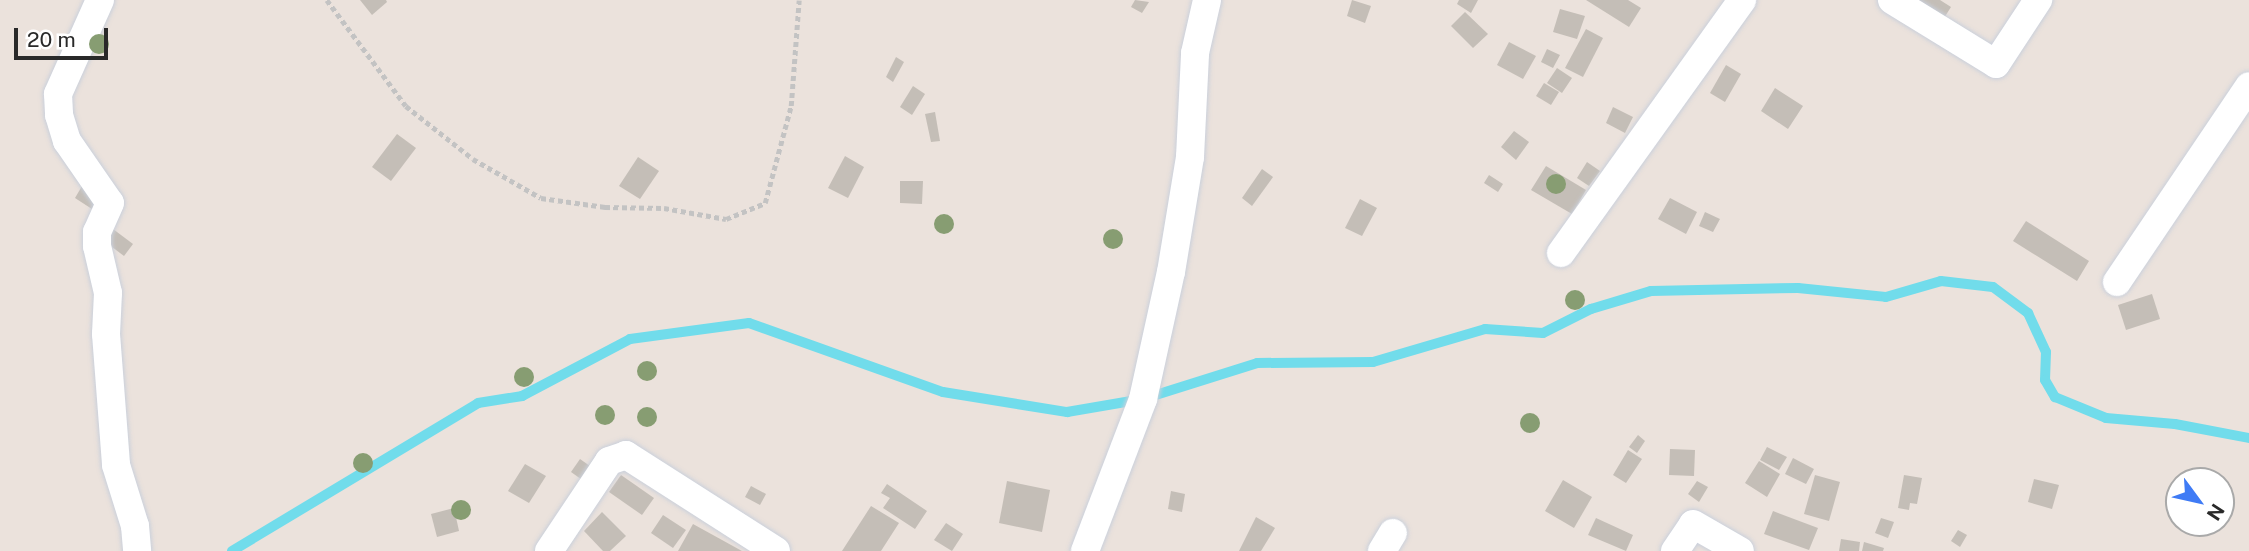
<!DOCTYPE html>
<style>
body{margin:0}
#map{position:relative;width:2249px;height:551px;overflow:hidden;background:#ebe2dc;font-family:"Public Sans",sans-serif}
div>[style]{position:absolute}
[style*='--x']{left:calc(var(--x)*1px);top:calc(var(--y)*1px);width:calc(var(--w)*1px);rotate:calc(var(--a)*1deg)}
.stream>*{height:10px;margin:-5px;padding:0 5px;transform-origin:5px;border-radius:5px;background:#71dceb}
.building>*{inset:0;background:#c4beb7}
.path>*{height:4.5px;margin-top:-2.25px;transform-origin:0;background:repeating-linear-gradient(90deg,#c3c3c3 0 5px,transparent 0 8.5px)}
.roads{filter:drop-shadow(0 0 2px #cad0db) drop-shadow(0 0 2px #cad0db)}
.minor>*{height:28px;margin:-14px;padding:0 14px;transform-origin:14px;border-radius:14px;background:#fff}
.trees>*{width:20px;height:20px;margin:-10px;border-radius:50%;background:#879d72}
span{translate:-50% -50%;white-space:nowrap;text-align:center;line-height:1.15;-webkit-text-stroke:5px #fff;paint-order:stroke}
.north{position:absolute;left:2165px;top:467px;width:70px;height:70px;box-sizing:border-box;background:#fff;border:2px solid #a9a9a9;border-radius:50%;rotate:123deg;font-size:19px;font-weight:700;line-height:28px;text-align:center;color:#292929}
.north::after{content:'';display:block;margin:auto;width:24px;height:32px;background:#3f7bf5;clip-path:polygon(50% 0,100% 100%,50% 72%,0 100%)}
.scale{position:absolute;left:14px;top:28px;width:94px;height:32px;box-sizing:border-box;border:4px solid #292929;border-top:0;padding-left:9px;font-size:21px;line-height:24px;white-space:nowrap;color:#292929;-webkit-text-stroke:5px #fff;paint-order:stroke}
</style>
<div id="map">
<div class="stream">
<i style="--x:232;--y:551;--w:287;--a:-31"></i>
<i style="--x:478;--y:403;--w:45;--a:-9"></i>
<i style="--x:522;--y:396;--w:122;--a:-27.8"></i>
<i style="--x:630;--y:339;--w:120;--a:-7.7"></i>
<i style="--x:749;--y:323;--w:206;--a:19.6"></i>
<i style="--x:943;--y:392;--w:126;--a:9.2"></i>
<i style="--x:1067;--y:412;--w:77;--a:-9.7"></i>
<i style="--x:1143;--y:399;--w:120;--a:-17.5"></i>
<i style="--x:1257;--y:363;--w:116;--a:-0.5"></i>
<i style="--x:1373;--y:362;--w:117;--a:-16.4"></i>
<i style="--x:1485;--y:329;--w:58;--a:3.9"></i>
<i style="--x:1543;--y:333;--w:54;--a:-26.6"></i>
<i style="--x:1591;--y:309;--w:63;--a:-16.7"></i>
<i style="--x:1651;--y:291;--w:147;--a:-1.2"></i>
<i style="--x:1798;--y:288;--w:88;--a:5.8"></i>
<i style="--x:1886;--y:297;--w:57;--a:-16.2"></i>
<i style="--x:1941;--y:281;--w:52;--a:6.6"></i>
<i style="--x:1993;--y:287;--w:44;--a:36.6"></i>
<i style="--x:2028;--y:313;--w:43;--a:65.2"></i>
<i style="--x:2046;--y:352;--w:28;--a:92"></i>
<i style="--x:2045;--y:380;--w:20;--a:60"></i>
<i style="--x:2055;--y:397;--w:55;--a:22.4"></i>
<i style="--x:2106;--y:418;--w:69;--a:5"></i>
<i style="--x:2175;--y:424;--w:75;--a:10.7"></i>
</div>
<div class="building">
<i style="clip-path:polygon(360px 0,386px 0,387px 2px,372px 15px)"></i>
<i style="clip-path:polygon(1135px 0,1149px 2px,1142px 13px,1131px 7px)"></i>
<i style="clip-path:polygon(1352px 0,1371px 6px,1365px 23px,1347px 16px)"></i>
<i style="clip-path:polygon(1459px 0,1478px 0,1471px 13px,1457px 4px)"></i>
<i style="clip-path:polygon(1586px 0,1628px 0,1641px 8px,1629px 27px)"></i>
<i style="clip-path:polygon(1904px 0,1940px 0,1951px 7px,1937px 29px)"></i>
<i style="clip-path:polygon(1560px 9px,1585px 16px,1577px 39px,1553px 32px)"></i>
<i style="clip-path:polygon(1465px 12px,1488px 34px,1473px 48px,1451px 26px)"></i>
<i style="clip-path:polygon(1586px 29px,1603px 38px,1583px 77px,1565px 68px)"></i>
<i style="clip-path:polygon(1509px 42px,1536px 56px,1523px 79px,1497px 65px)"></i>
<i style="clip-path:polygon(1547px 49px,1560px 55px,1553px 68px,1541px 62px)"></i>
<i style="clip-path:polygon(896px 57px,904px 62px,893px 82px,886px 77px)"></i>
<i style="clip-path:polygon(1726px 65px,1741px 74px,1725px 102px,1710px 93px)"></i>
<i style="clip-path:polygon(1557px 68px,1572px 78px,1562px 93px,1547px 83px)"></i>
<i style="clip-path:polygon(1544px 83px,1559px 92px,1551px 105px,1536px 96px)"></i>
<i style="clip-path:polygon(913px 86px,925px 94px,912px 115px,900px 107px)"></i>
<i style="clip-path:polygon(1775px 88px,1803px 106px,1788px 129px,1761px 111px)"></i>
<i style="clip-path:polygon(1613px 107px,1633px 117px,1625px 133px,1606px 123px)"></i>
<i style="clip-path:polygon(935px 112px,940px 141px,931px 142px,925px 114px)"></i>
<i style="clip-path:polygon(1514px 131px,1529px 142px,1516px 160px,1501px 147px)"></i>
<i style="clip-path:polygon(397px 134px,416px 148px,391px 181px,372px 167px)"></i>
<i style="clip-path:polygon(845px 156px,864px 167px,848px 198px,828px 188px)"></i>
<i style="clip-path:polygon(638px 157px,659px 171px,640px 199px,619px 186px)"></i>
<i style="clip-path:polygon(1587px 162px,1600px 171px,1589px 186px,1577px 178px)"></i>
<i style="clip-path:polygon(1546px 166px,1586px 190px,1572px 214px,1531px 190px)"></i>
<i style="clip-path:polygon(1262px 169px,1273px 177px,1252px 206px,1242px 198px)"></i>
<i style="clip-path:polygon(1489px 175px,1503px 184px,1498px 192px,1484px 183px)"></i>
<i style="clip-path:polygon(900px 181px,923px 181px,922px 204px,900px 203px)"></i>
<i style="clip-path:polygon(82px 186px,103px 199px,95px 211px,75px 198px)"></i>
<i style="clip-path:polygon(1670px 198px,1697px 212px,1686px 234px,1658px 219px)"></i>
<i style="clip-path:polygon(1360px 199px,1377px 208px,1362px 236px,1345px 228px)"></i>
<i style="clip-path:polygon(1705px 212px,1720px 219px,1713px 232px,1699px 226px)"></i>
<i style="clip-path:polygon(2026px 221px,2089px 261px,2077px 281px,2013px 241px)"></i>
<i style="clip-path:polygon(109px 226px,133px 244px,124px 256px,100px 238px)"></i>
<i style="clip-path:polygon(2152px 294px,2160px 319px,2126px 330px,2118px 305px)"></i>
<i style="clip-path:polygon(1638px 435px,1645px 441px,1637px 453px,1629px 447px)"></i>
<i style="clip-path:polygon(1767px 447px,1787px 457px,1779px 470px,1760px 460px)"></i>
<i style="clip-path:polygon(1670px 449px,1695px 450px,1694px 476px,1669px 475px)"></i>
<i style="clip-path:polygon(1628px 450px,1642px 459px,1626px 483px,1613px 475px)"></i>
<i style="clip-path:polygon(1793px 458px,1814px 469px,1806px 484px,1785px 474px)"></i>
<i style="clip-path:polygon(580px 459px,597px 471px,588px 484px,571px 472px)"></i>
<i style="clip-path:polygon(1759px 461px,1780px 474px,1767px 497px,1745px 483px)"></i>
<i style="clip-path:polygon(525px 464px,546px 476px,529px 503px,508px 491px)"></i>
<i style="clip-path:polygon(621px 475px,654px 498px,642px 515px,609px 492px)"></i>
<i style="clip-path:polygon(1815px 475px,1840px 482px,1829px 521px,1804px 514px)"></i>
<i style="clip-path:polygon(1904px 475px,1922px 478px,1917px 504px,1910px 503px,1909px 510px,1898px 508px)"></i>
<i style="clip-path:polygon(2034px 479px,2059px 485px,2052px 509px,2028px 502px)"></i>
<i style="clip-path:polygon(1563px 480px,1592px 497px,1574px 528px,1545px 511px)"></i>
<i style="clip-path:polygon(1007px 481px,1050px 490px,1042px 532px,999px 523px)"></i>
<i style="clip-path:polygon(1697px 481px,1708px 487px,1699px 502px,1688px 494px)"></i>
<i style="clip-path:polygon(887px 484px,927px 511px,915px 529px,883px 508px,890px 498px,881px 493px)"></i>
<i style="clip-path:polygon(751px 486px,766px 494px,760px 505px,745px 497px)"></i>
<i style="clip-path:polygon(1171px 491px,1185px 494px,1182px 512px,1168px 509px)"></i>
<i style="clip-path:polygon(871px 506px,899px 523px,881px 551px,842px 551px)"></i>
<i style="clip-path:polygon(454px 508px,459px 531px,437px 537px,431px 514px)"></i>
<i style="clip-path:polygon(1773px 511px,1818px 528px,1809px 550px,1764px 534px)"></i>
<i style="clip-path:polygon(602px 512px,626px 536px,610px 551px,603px 551px,584px 531px)"></i>
<i style="clip-path:polygon(663px 515px,686px 530px,673px 548px,651px 533px)"></i>
<i style="clip-path:polygon(1256px 517px,1275px 528px,1261px 551px,1239px 551px)"></i>
<i style="clip-path:polygon(1596px 518px,1633px 535px,1626px 551px,1588px 535px)"></i>
<i style="clip-path:polygon(1881px 518px,1894px 522px,1888px 538px,1875px 533px)"></i>
<i style="clip-path:polygon(946px 523px,963px 534px,952px 551px,934px 540px)"></i>
<i style="clip-path:polygon(693px 524px,742px 551px,678px 551px)"></i>
<i style="clip-path:polygon(1958px 530px,1967px 535px,1960px 547px,1951px 541px)"></i>
<i style="clip-path:polygon(1841px 539px,1860px 542px,1859px 551px,1839px 551px)"></i>
<i style="clip-path:polygon(1864px 542px,1884px 548px,1883px 551px,1862px 551px)"></i>
</div>
<div class="path">
<i style="--x:327;--y:0;--w:132;--a:53.3"></i>
<i style="--x:406;--y:106;--w:85;--a:38.3"></i>
<i style="--x:473;--y:159;--w:78;--a:29.8"></i>
<i style="--x:541;--y:198;--w:65;--a:8"></i>
<i style="--x:605;--y:207;--w:59;--a:1"></i>
<i style="--x:664;--y:208;--w:63;--a:10.1"></i>
<i style="--x:726;--y:219;--w:42;--a:-22.3"></i>
<i style="--x:765;--y:203;--w:100;--a:-75"></i>
<i style="--x:791;--y:106;--w:106;--a:-85.7"></i>
</div>
<div class="roads">
<div class="minor">
<i style="--x:100;--y:0;--w:103;--a:114.1"></i>
<i style="--x:58;--y:94;--w:21;--a:87"></i>
<i style="--x:59;--y:115;--w:27;--a:73"></i>
<i style="--x:67;--y:141;--w:75;--a:55.3"></i>
<i style="--x:110;--y:203;--w:32;--a:114"></i>
<i style="--x:97;--y:232;--w:14;--a:90"></i>
<i style="--x:97;--y:246;--w:48;--a:76.8"></i>
<i style="--x:108;--y:293;--w:41;--a:92.8"></i>
<i style="--x:106;--y:334;--w:131;--a:85.6"></i>
<i style="--x:116;--y:465;--w:64;--a:72.7"></i>
<i style="--x:135;--y:526;--w:25;--a:85"></i>
<i style="--x:1892;--y:0;--w:122;--a:31.6"></i>
<i style="--x:1996;--y:64;--w:77;--a:-56.7"></i>
<i style="--x:1561;--y:253;--w:311;--a:-54.4"></i>
<i style="--x:2117;--y:282;--w:236;--a:-56"></i>
<i style="--x:549;--y:551;--w:108;--a:-56.3"></i>
<i style="--x:609;--y:461;--w:18;--a:-19"></i>
<i style="--x:626;--y:455;--w:178;--a:32.6"></i>
<i style="--x:1085;--y:551;--w:163;--a:-69.1"></i>
<i style="--x:1143;--y:399;--w:130;--a:-77.6"></i>
<i style="--x:1171;--y:272;--w:117;--a:-80.6"></i>
<i style="--x:1190;--y:157;--w:104;--a:-87.2"></i>
<i style="--x:1195;--y:53;--w:54;--a:-77.2"></i>
<i style="--x:1382;--y:551;--w:21;--a:-59"></i>
<i style="--x:1675;--y:551;--w:32;--a:-56"></i>
<i style="--x:1693;--y:524;--w:54;--a:29.9"></i>
</div>
</div>
<div class="trees">
<i style="left:99px;top:44px"></i>
<i style="left:1556px;top:184px"></i>
<i style="left:944px;top:224px"></i>
<i style="left:1113px;top:239px"></i>
<i style="left:1575px;top:300px"></i>
<i style="left:647px;top:371px"></i>
<i style="left:524px;top:377px"></i>
<i style="left:605px;top:415px"></i>
<i style="left:647px;top:417px"></i>
<i style="left:1530px;top:423px"></i>
<i style="left:363px;top:463px"></i>
<i style="left:461px;top:510px"></i>
</div>
<div class="north">N</div>
<div class="scale">20 m</div>
</div>
